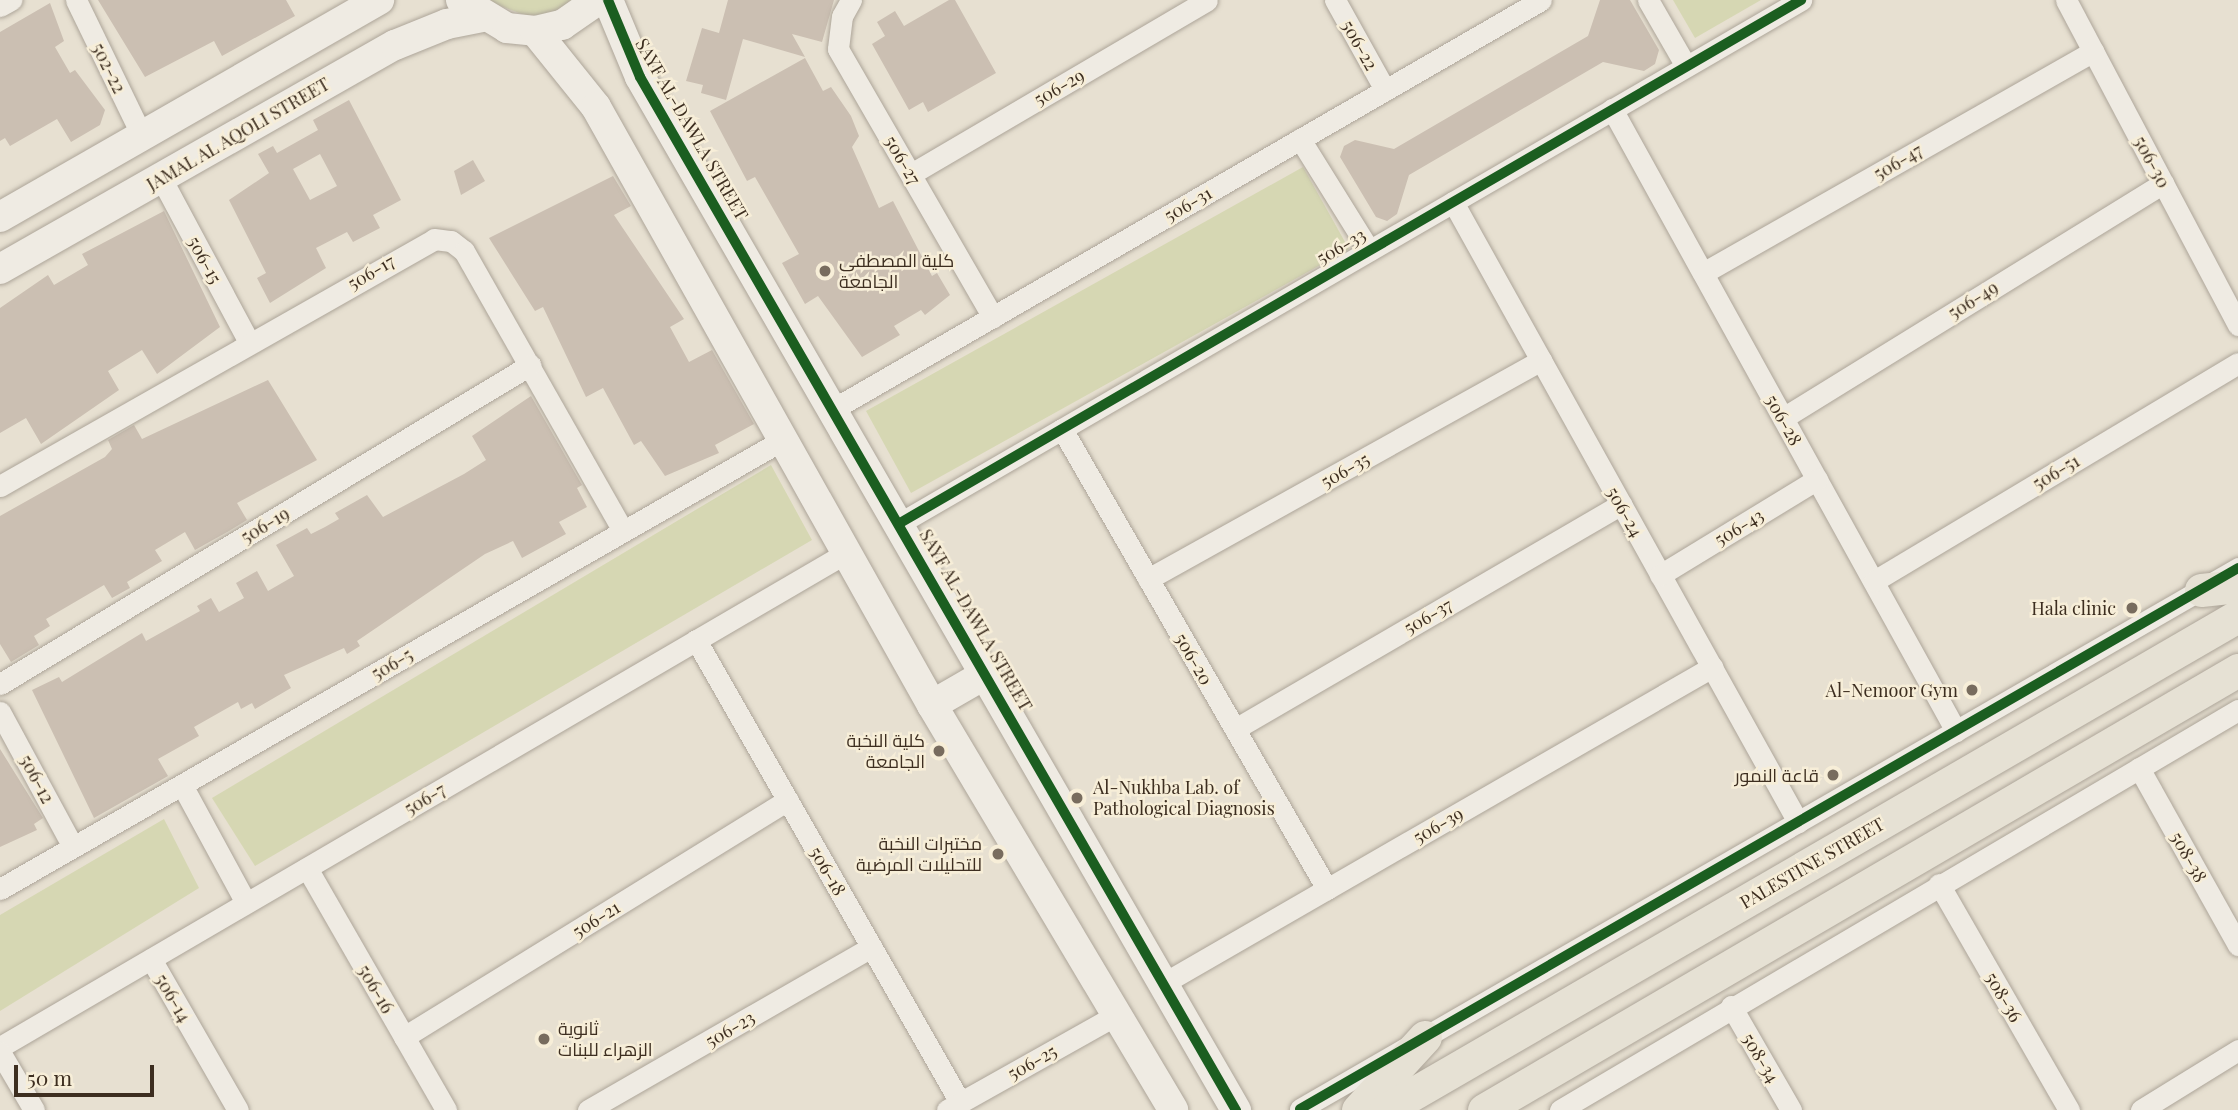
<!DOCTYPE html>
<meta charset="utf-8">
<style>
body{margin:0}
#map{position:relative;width:2238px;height:1110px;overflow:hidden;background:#e7e0d1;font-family:"Playfair Display",Cairo,serif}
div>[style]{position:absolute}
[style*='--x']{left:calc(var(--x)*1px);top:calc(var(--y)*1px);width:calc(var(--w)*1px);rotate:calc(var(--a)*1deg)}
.green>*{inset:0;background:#d6d7b3}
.building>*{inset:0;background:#cbbfb2}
.roads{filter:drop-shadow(0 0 2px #ada599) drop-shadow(0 0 2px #ada599)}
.street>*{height:21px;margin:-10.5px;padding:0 10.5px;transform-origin:10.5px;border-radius:10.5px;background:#efebe3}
.secondary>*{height:30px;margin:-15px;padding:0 15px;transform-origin:15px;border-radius:15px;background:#efebe3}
.primary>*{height:33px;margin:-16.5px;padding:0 16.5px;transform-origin:16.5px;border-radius:16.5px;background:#e6e1d4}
.cycleway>*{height:10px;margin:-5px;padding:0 5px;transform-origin:5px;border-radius:5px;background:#1b5e20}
.dots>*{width:19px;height:19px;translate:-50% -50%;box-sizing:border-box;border:4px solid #f7eed8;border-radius:50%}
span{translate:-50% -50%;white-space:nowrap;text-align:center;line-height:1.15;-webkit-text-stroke:5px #f7eed8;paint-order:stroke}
.street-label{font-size:18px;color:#3d2e20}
.poi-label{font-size:18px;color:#3d2e20}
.left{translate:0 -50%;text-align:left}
.right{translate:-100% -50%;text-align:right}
.scale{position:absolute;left:14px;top:1065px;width:140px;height:32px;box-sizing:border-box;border:4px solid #3d2e20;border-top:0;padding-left:9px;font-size:21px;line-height:24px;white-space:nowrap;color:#3d2e20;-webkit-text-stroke:5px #f7eed8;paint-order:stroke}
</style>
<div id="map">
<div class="green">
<i style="clip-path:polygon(485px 0,578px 0,552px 13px,527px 16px)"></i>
<i style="clip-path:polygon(1673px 0,1761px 0,1695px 38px)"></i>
<i style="clip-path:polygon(1303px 167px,1349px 249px,911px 493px,866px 411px)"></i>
<i style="clip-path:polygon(771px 465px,812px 540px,255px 866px,212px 798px)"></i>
<i style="clip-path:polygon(164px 819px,199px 888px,0 1011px,0 915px)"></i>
</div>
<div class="building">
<i style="clip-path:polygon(98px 0,286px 0,295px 16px,222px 56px,214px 41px,145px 77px)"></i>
<i style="clip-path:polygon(728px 0,834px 0,822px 42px,792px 34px,805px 57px,743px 39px,726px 100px,701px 93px,703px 85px,686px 81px,702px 28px,719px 33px)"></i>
<i style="clip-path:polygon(949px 0,955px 0,996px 73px,928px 112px,923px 102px,909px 110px,872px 44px,885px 36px,877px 22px,895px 11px,904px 26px)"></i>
<i style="clip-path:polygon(1600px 0,1630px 0,1659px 50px,1655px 64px,1644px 71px,1603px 62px,1409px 175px,1397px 214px,1387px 221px,1376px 217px,1340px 157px,1344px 146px,1355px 140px,1394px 149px,1588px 36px)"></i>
<i style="clip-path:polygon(50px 3px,64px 41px,55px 47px,70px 73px,75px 70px,105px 110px,100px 125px,71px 142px,57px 119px,10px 146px,5px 138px,0 141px,0 32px)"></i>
<i style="clip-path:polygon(805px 58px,823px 91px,831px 87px,851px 116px,859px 136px,852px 147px,879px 208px,893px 201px,932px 276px,937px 273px,950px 295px,925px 315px,921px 310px,894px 326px,900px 335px,862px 357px,818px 296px,805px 304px,782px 263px,799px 254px,755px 177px,747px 181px,710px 111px)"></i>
<i style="clip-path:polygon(evenodd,349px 100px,401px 200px,373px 215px,380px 228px,353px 242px,347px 232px,316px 248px,326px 268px,270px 303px,257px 278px,266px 273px,229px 200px,269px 173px,258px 154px,273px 146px,277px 153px,318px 130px,313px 120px,349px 100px,320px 154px,337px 186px,310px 200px,293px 169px,320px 154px)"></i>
<i style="clip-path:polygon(473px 160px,485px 181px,461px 195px,454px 171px)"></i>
<i style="clip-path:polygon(613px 176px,631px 206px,614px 215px,684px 319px,670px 327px,689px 362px,712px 350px,754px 424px,715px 445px,719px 453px,665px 476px,641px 441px,634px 445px,603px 388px,586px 397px,543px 307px,535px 311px,489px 238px)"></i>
<i style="clip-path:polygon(164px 211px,220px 327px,157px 374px,142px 350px,108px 371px,119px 390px,41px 444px,26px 418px,0 433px,0 308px,48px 275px,54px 285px,88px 265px,82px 254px)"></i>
<i style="clip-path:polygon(268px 380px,317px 460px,237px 503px,247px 520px,229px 531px,195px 550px,185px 532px,155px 550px,162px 561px,127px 582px,130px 588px,112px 598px,104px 585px,46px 619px,50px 626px,34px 636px,39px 645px,11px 662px,0 644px,0 516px,105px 457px,112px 449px,108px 440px,134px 425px,142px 439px)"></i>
<i style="clip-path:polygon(531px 396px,582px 485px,577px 488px,587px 507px,559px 522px,566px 534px,522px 558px,513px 541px,485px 554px,357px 641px,360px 646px,347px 654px,344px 648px,284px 675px,291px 688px,255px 709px,252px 703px,241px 709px,238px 702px,194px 727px,199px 736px,158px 759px,168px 776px,94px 818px,32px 690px,59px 677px,62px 682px,142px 633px,146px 641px,200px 611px,197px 606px,211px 598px,219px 612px,244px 598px,236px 583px,257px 571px,268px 591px,294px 576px,276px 545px,307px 528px,311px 534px,325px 527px,339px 519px,335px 513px,367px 495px,383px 517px,464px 474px,486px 460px,472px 436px)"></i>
<i style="clip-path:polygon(0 749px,43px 818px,34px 824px,37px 830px,0 847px)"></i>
</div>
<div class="roads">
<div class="street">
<i style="--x:76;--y:0;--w:151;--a:64.1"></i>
<i style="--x:851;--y:0;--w:18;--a:119"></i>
<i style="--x:842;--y:16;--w:33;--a:97"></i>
<i style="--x:838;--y:49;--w:310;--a:60"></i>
<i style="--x:1335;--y:0;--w:103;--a:60.9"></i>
<i style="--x:1648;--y:0;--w:76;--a:60.1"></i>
<i style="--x:2066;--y:0;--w:368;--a:62.1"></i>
<i style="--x:0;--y:6;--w:13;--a:-29"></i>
<i style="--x:1612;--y:109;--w:711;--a:61.06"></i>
<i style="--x:1300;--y:139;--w:131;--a:58.1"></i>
<i style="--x:911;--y:174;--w:343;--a:-30.4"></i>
<i style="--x:161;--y:178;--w:186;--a:61.8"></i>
<i style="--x:1453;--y:202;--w:710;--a:60.91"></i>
<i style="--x:1703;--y:273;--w:449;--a:-29.6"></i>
<i style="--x:835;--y:408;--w:815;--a:-30.02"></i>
<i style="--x:1783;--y:418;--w:447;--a:-31.7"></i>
<i style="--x:1062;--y:429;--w:531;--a:60.05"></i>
<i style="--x:0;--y:486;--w:499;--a:-29.6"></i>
<i style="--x:434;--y:239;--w:17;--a:7"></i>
<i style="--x:451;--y:241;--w:16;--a:38"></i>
<i style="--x:464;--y:251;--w:322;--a:60.4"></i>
<i style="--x:900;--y:523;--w:1042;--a:-30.13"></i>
<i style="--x:1660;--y:575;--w:184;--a:-31.4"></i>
<i style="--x:1148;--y:579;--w:450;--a:-29.1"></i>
<i style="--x:1874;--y:581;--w:424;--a:-30.9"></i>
<i style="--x:696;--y:640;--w:532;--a:60.26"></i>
<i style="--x:0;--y:684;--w:619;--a:-31.04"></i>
<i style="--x:0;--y:712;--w:153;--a:61.6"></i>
<i style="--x:1235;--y:729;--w:447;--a:-30.2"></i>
<i style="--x:2139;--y:768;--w:203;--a:60.8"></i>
<i style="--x:182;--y:785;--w:134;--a:61.5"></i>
<i style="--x:307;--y:868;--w:279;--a:60.1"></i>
<i style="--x:1939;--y:884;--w:261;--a:60.1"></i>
<i style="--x:0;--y:889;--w:904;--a:-29.85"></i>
<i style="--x:151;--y:959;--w:174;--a:60.1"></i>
<i style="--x:1164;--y:983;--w:633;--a:-29.97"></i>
<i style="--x:1731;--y:1006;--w:120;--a:60"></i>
<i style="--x:404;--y:1037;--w:451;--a:-31.7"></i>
<i style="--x:0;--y:1047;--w:983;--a:-30.29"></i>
<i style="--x:0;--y:1052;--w:67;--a:59.6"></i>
<i style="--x:1300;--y:1109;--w:1083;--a:-29.97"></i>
<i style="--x:588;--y:1110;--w:327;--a:-29.9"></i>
<i style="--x:947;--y:1110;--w:196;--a:-29.3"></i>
<i style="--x:1560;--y:1110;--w:787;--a:-30.54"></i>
<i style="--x:2141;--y:1110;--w:114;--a:-31.7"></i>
</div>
<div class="secondary">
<i style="--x:461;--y:0;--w:54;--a:31.3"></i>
<i style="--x:507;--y:28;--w:28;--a:6"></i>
<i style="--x:535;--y:31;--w:28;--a:-13"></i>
<i style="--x:562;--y:25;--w:44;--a:-34.8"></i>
<i style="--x:608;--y:0;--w:83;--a:67.4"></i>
<i style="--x:640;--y:77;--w:1193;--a:60.02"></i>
<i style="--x:535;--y:31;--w:97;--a:51.2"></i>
<i style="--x:596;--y:107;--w:686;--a:60.67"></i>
<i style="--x:932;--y:705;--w:471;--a:59.2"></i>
<i style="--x:0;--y:217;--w:437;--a:-29.8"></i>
<i style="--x:0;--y:269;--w:454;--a:-29.6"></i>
<i style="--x:395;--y:45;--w:56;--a:-22"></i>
<i style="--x:447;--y:24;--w:36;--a:-11"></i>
<i style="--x:932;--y:705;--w:62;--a:-29.9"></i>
</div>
<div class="primary">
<i style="--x:2201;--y:590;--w:37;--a:-6"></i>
<i style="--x:1358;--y:1110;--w:99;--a:-47.5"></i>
<i style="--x:1385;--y:1110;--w:986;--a:-30.08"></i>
<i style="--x:1484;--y:1110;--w:873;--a:-30.27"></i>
</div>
</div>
<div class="cycleway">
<i style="--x:608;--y:0;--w:83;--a:67.4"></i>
<i style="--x:640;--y:77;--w:1193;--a:60.02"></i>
<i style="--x:900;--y:523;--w:1042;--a:-30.13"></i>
<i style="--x:1300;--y:1109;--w:1083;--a:-29.97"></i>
</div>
<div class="dots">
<i style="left:825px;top:271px;background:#786c5e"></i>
<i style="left:2132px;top:608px;background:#786c5e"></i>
<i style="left:1972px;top:690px;background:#786c5e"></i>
<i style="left:939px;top:751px;background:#786c5e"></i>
<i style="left:1833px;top:775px;background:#786c5e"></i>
<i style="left:1077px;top:798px;background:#786c5e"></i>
<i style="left:998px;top:854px;background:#786c5e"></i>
<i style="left:544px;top:1039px;background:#786c5e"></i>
</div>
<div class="street-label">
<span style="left:1360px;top:45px;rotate:61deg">506-22</span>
<span style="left:109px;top:68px;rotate:64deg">502-22</span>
<span style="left:1059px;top:87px;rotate:-30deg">506-29</span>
<span style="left:692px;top:129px;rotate:60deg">SAYF AL-DAWLA STREET</span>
<span style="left:238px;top:134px;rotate:-30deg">JAMAL AL AQOLI STREET</span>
<span style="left:903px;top:160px;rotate:60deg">506-27</span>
<span style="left:1898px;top:162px;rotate:-30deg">506-47</span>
<span style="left:2152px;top:162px;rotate:62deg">506-30</span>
<span style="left:1188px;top:204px;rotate:-30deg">506-31</span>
<span style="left:1341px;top:246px;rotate:-30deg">506-33</span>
<span style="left:205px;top:260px;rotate:62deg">506-15</span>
<span style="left:371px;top:272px;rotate:-30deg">506-17</span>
<span style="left:1973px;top:300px;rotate:-32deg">506-49</span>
<span style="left:1784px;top:420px;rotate:61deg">506-28</span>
<span style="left:1345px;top:470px;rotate:-29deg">506-35</span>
<span style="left:2056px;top:472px;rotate:-31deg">506-51</span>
<span style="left:1625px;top:512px;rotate:61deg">506-24</span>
<span style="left:265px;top:525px;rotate:-31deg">506-19</span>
<span style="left:1739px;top:527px;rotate:-31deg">506-43</span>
<span style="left:1428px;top:616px;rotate:-30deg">506-37</span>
<span style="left:976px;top:620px;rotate:60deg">SAYF AL-DAWLA STREET</span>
<span style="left:1194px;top:659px;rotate:60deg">506-20</span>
<span style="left:392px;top:664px;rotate:-30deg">506-5</span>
<span style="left:37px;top:779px;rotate:62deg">506-12</span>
<span style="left:425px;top:799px;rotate:-30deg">506-7</span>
<span style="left:1438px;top:825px;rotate:-30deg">506-39</span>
<span style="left:2189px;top:857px;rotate:61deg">508-38</span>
<span style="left:1812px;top:863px;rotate:-30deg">PALESTINE STREET</span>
<span style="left:828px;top:871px;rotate:60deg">506-18</span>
<span style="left:596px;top:919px;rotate:-32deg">506-21</span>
<span style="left:376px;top:989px;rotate:60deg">506-16</span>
<span style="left:2004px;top:997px;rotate:60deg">508-36</span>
<span style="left:173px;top:998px;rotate:60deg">506-14</span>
<span style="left:730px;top:1029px;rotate:-30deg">506-23</span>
<span style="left:1761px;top:1058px;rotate:60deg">508-34</span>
<span style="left:1032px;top:1062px;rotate:-29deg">506-25</span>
</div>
<div class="poi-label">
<span class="left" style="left:839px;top:271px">كلية المصطفى<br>الجامعة</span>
<span class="right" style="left:2116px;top:608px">Hala clinic</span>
<span class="right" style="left:1958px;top:690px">Al-Nemoor Gym</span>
<span class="right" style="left:925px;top:751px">كلية النخبة<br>الجامعة</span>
<span class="right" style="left:1819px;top:775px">قاعة النمور</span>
<span class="left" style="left:1093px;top:798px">Al-Nukhba Lab. of<br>Pathological Diagnosis</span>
<span class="right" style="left:982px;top:854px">مختبرات النخبة<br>للتحليلات المرضية</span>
<span class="left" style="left:558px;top:1039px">ثانوية<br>الزهراء للبنات</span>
</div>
<div class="scale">50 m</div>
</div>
